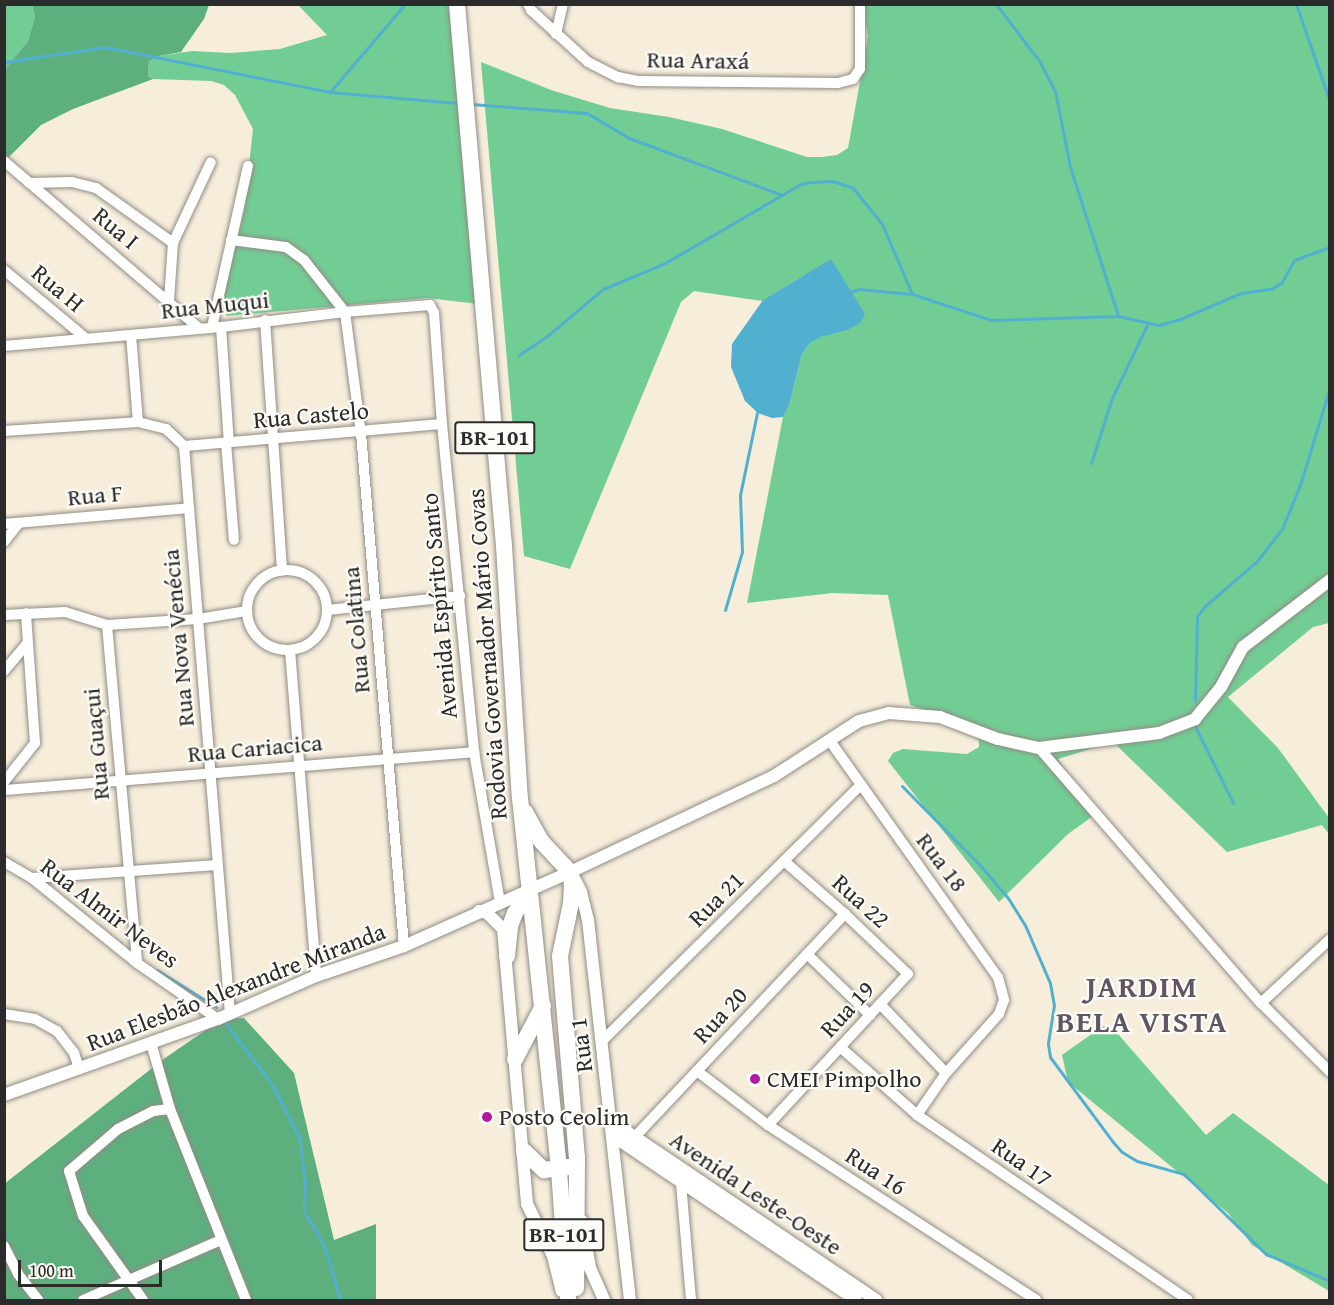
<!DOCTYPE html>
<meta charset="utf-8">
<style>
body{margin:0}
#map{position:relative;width:1334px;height:1305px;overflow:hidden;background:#f6eddb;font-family:"Gentium Book Plus",serif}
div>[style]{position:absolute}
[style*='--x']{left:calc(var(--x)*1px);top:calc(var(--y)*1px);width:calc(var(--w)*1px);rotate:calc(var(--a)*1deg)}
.green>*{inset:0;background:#72cd94}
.forest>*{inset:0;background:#5db07e}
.water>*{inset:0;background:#51b0cf}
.stream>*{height:3px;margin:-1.5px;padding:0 1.5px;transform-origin:1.5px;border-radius:1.5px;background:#51b0cf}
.roads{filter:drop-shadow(0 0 2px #908c83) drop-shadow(0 0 2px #908c83)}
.minor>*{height:10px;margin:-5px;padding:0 5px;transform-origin:5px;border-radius:5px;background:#fff}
.minor>.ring{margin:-5px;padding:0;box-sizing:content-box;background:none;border:10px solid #fff;border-radius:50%}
.tertiary>*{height:12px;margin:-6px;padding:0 6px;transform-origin:6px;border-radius:6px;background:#fff}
.primary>*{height:16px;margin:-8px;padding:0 8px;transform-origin:8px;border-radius:8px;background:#fff}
.dots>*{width:16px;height:16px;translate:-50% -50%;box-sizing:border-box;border:3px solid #fdfcf7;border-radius:50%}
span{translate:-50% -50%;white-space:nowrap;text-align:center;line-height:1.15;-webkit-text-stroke:4.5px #fdfcf7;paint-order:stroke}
.shield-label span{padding:2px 4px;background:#fdfcf7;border:2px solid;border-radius:4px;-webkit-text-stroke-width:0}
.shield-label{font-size:22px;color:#2b2b2b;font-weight:700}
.street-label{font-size:24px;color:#2b2b2b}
.poi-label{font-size:24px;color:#2b2b2b}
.left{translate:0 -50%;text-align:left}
.district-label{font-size:30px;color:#615463;font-weight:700;letter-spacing:1.5px}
.frame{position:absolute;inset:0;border:6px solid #2b2b2b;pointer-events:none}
.scale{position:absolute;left:18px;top:1260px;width:144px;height:27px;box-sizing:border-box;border:3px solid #2b2b2b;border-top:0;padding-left:8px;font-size:18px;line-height:21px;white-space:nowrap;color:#2b2b2b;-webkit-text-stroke:4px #fdfcf7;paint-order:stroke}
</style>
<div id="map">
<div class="green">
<i style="clip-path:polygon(5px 5px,32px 5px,35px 17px,28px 41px,5px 71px)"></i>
<i style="clip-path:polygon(298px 5px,453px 5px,479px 304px,427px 298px,227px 316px,221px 308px,244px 211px,253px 129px,235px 95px,224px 85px,211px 81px,153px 79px,148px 76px,149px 61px,159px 56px,192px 51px,230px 53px,280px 49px,327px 35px)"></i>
<i style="clip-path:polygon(863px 5px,1329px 5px,1329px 623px,1313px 627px,1228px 697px,1278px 748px,1329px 818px,1329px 834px,1322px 825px,1227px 852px,1113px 742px,1058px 759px,1093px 816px,1068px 834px,999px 902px,888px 761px,893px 753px,903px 749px,967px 754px,979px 747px,979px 741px,969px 726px,910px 705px,888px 595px,832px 593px,747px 603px,783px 417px,789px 406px,802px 354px,810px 343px,820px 337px,848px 330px,801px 277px,762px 301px,694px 291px,681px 302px,570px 569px,524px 556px,481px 62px,551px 90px,610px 108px,669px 117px,722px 129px,807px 157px,822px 157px,837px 155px,848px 148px,868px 37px)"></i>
<i style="clip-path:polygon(1103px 1026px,1118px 1034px,1206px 1135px,1233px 1113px,1329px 1185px,1329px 1291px,1252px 1245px,1228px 1213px,1068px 1082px,1062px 1055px)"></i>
</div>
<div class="forest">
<i style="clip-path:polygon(32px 5px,209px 5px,204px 19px,181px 52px,159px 56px,149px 61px,148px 76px,153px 79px,73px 109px,41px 125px,7px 159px,4px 158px,4px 71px,28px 41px,35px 17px)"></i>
<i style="clip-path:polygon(244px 1018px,294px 1073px,334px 1240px,376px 1224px,376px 1300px,5px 1300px,4px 1184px,165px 1058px,222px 1019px)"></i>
</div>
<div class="water">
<i style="clip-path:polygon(831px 259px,865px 314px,860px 323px,848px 330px,821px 337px,810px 343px,802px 354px,789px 406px,783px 417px,772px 418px,758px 413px,745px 401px,731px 367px,732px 344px,763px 300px)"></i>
</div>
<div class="stream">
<i style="--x:996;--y:4;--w:73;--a:52.8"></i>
<i style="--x:1040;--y:62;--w:33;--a:63"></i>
<i style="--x:1055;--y:91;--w:77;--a:78.8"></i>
<i style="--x:1070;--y:167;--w:157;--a:72.1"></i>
<i style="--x:1296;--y:4;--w:104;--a:70.9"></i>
<i style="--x:4;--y:62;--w:102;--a:-8.4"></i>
<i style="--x:105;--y:47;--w:229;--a:11.3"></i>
<i style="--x:330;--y:92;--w:128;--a:4.9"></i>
<i style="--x:330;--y:92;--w:116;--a:-49.6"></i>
<i style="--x:471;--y:104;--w:116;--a:4.4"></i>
<i style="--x:587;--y:113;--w:49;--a:30.8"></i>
<i style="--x:629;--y:138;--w:163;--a:20.4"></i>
<i style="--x:850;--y:292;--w:9;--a:-18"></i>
<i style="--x:859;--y:289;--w:53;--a:5.4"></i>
<i style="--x:912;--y:294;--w:83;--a:18.2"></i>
<i style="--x:991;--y:320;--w:127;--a:-1.8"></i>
<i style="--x:1118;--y:316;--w:42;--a:12.4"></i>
<i style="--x:1159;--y:325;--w:22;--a:-16"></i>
<i style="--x:1180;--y:319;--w:66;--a:-23.1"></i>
<i style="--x:1241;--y:293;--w:30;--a:-8"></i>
<i style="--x:1271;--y:289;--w:13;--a:-32"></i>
<i style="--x:1282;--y:282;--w:25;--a:-61"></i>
<i style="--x:1294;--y:260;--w:38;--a:-20"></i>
<i style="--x:519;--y:355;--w:32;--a:-34"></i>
<i style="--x:546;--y:337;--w:75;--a:-40.1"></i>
<i style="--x:603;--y:289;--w:67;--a:-22.8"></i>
<i style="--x:665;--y:263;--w:157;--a:-30.2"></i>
<i style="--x:801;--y:184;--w:10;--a:-11"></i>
<i style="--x:811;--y:182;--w:21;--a:-3"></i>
<i style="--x:832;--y:181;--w:22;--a:18"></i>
<i style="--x:853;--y:188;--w:46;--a:51.1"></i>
<i style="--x:882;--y:224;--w:76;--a:66.8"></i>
<i style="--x:1091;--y:463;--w:68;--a:-72.1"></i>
<i style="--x:1112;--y:398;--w:83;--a:-64.4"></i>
<i style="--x:725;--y:610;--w:60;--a:-73.7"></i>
<i style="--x:742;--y:552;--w:57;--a:-92"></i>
<i style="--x:740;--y:495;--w:89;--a:-78.3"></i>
<i style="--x:1195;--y:700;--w:84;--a:-88.6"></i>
<i style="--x:1197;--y:616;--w:13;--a:-51"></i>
<i style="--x:1205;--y:606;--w:69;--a:-40.9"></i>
<i style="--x:1257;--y:561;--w:41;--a:-52"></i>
<i style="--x:1282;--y:529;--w:48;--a:-67.8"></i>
<i style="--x:1300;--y:485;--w:102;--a:-73"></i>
<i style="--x:1194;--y:724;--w:88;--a:63.7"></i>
<i style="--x:902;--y:786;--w:111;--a:45.4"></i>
<i style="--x:980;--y:865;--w:43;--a:49.7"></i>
<i style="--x:1008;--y:898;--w:32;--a:58"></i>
<i style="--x:1025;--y:925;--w:63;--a:66.7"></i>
<i style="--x:1050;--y:983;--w:22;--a:80"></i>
<i style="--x:1054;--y:1005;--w:39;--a:99"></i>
<i style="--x:1048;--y:1044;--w:13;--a:81"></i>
<i style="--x:1050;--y:1057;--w:106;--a:53.5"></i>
<i style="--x:1113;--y:1142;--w:13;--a:48"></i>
<i style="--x:1122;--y:1152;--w:17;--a:31"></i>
<i style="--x:1137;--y:1161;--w:49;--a:15.5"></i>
<i style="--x:1184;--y:1174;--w:115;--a:44.3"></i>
<i style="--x:1266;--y:1254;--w:69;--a:22.9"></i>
<i style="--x:157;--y:970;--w:70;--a:32.1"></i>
<i style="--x:226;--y:1024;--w:78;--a:52.8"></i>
<i style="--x:273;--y:1086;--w:57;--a:63"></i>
<i style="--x:299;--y:1137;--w:44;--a:82.2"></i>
<i style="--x:305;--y:1181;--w:31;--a:92"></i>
<i style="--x:304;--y:1212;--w:24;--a:57"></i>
<i style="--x:317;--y:1232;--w:27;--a:66"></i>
<i style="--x:328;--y:1257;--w:45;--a:74.4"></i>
</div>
<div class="roads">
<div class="minor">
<i style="--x:528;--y:4;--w:7;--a:63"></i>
<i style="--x:531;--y:10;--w:77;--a:42.4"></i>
<i style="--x:588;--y:62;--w:34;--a:27"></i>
<i style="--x:618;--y:77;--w:20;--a:11"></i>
<i style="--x:638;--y:81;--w:200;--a:0.6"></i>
<i style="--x:838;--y:83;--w:16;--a:-15"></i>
<i style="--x:853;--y:79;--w:12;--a:-55"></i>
<i style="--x:860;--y:69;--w:65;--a:-90"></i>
<i style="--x:556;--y:34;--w:31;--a:-77"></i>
<i style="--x:4;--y:161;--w:257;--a:40.6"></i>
<i style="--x:29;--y:183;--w:43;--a:-1.3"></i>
<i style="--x:72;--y:182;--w:25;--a:14"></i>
<i style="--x:96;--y:188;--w:95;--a:35.5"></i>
<i style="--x:231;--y:240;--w:55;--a:7.3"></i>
<i style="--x:286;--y:247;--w:22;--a:36"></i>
<i style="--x:304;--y:260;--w:66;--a:51.7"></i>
<i style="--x:345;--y:312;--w:122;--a:82.5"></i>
<i style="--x:361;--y:433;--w:515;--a:85.21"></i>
<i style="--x:4;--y:270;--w:104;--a:39.9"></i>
<i style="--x:169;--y:301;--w:58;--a:-86.1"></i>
<i style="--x:173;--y:243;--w:89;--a:-64.9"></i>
<i style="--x:265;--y:320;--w:251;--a:86.1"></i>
<i style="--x:212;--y:327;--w:165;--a:-77.4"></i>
<i style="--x:221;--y:327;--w:116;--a:86.1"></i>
<i style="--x:131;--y:335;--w:87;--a:85.4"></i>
<i style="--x:4;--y:346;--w:218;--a:-5"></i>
<i style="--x:221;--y:327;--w:125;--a:-6.9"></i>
<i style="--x:345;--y:312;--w:85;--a:-4.7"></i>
<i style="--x:430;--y:305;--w:9;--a:63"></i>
<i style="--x:434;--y:313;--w:111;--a:85.9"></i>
<i style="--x:442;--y:424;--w:330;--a:84.4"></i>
<i style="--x:474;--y:752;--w:153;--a:80.2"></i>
<i style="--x:4;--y:431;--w:134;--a:-3.8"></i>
<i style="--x:138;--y:422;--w:29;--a:14"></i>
<i style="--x:166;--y:429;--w:25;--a:43"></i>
<i style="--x:184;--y:446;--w:570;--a:85.37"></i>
<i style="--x:226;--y:443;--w:97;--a:85.3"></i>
<i style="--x:184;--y:446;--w:259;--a:-4.9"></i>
<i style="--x:4;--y:524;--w:186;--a:-4.9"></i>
<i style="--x:4;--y:542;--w:24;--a:-52"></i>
<i class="ring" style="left:247px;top:570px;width:70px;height:70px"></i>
<i style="--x:327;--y:610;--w:134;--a:-6"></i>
<i style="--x:4;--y:615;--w:61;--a:-2.8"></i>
<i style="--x:65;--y:612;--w:44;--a:17.2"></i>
<i style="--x:107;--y:625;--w:91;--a:-3.8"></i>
<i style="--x:198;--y:619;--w:50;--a:-9.3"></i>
<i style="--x:107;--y:625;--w:339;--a:84.9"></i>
<i style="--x:290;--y:650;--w:327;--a:85.4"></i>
<i style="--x:4;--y:671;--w:35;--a:-50"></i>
<i style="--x:830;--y:741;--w:290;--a:54.6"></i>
<i style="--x:998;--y:977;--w:24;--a:75"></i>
<i style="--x:1004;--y:1000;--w:15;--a:110"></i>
<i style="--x:999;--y:1014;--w:79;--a:131.9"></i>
<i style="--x:946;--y:1073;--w:51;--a:124.6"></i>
<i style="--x:1039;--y:748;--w:338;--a:49"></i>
<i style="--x:1261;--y:1003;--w:98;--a:45"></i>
<i style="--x:4;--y:782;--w:50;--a:-51.5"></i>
<i style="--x:35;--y:743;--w:130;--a:-94"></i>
<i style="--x:4;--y:790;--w:472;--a:-4.6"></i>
<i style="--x:4;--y:862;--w:32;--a:30"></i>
<i style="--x:32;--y:878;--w:135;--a:39"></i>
<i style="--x:137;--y:963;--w:98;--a:34.7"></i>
<i style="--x:32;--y:878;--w:185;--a:-4"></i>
<i style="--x:807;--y:954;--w:88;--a:44.1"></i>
<i style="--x:1261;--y:1003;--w:94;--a:-42.8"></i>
<i style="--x:880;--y:1004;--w:95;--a:46.3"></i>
<i style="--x:4;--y:1014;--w:31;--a:9"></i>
<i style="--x:35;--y:1019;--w:25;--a:29"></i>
<i style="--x:57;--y:1031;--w:28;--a:52"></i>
<i style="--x:74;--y:1053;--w:16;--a:72"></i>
<i style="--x:601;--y:1042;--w:366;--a:-44.7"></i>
<i style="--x:151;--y:1043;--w:69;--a:73.9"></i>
<i style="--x:170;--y:1109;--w:206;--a:68.3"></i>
<i style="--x:840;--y:1047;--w:103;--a:41.4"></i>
<i style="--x:917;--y:1115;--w:328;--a:34.3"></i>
<i style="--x:697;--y:1071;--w:89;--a:37.3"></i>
<i style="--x:768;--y:1125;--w:320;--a:33.1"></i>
<i style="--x:768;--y:1125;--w:206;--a:-47.2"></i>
<i style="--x:908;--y:974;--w:87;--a:-136.4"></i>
<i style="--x:845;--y:914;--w:81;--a:-139"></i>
<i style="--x:629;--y:1143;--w:315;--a:-46.7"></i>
<i style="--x:685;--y:1176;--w:8;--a:120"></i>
<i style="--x:681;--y:1183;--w:117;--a:85.1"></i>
<i style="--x:4;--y:1246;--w:31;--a:63"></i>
<i style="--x:18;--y:1274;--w:33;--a:52"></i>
<i style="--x:83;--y:1300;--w:150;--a:-23.5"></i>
<i style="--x:143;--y:1300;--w:103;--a:-125.5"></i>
<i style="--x:83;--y:1216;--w:47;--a:-107.3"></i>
<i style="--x:69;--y:1171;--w:65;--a:-40.6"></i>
<i style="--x:118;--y:1129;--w:39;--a:-27"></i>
<i style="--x:153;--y:1111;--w:17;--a:-7"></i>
</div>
<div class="tertiary">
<i style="--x:573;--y:876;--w:18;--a:63"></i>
<i style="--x:581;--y:892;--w:29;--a:76"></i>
<i style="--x:588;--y:920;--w:382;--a:83.7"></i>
<i style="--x:479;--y:911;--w:8;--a:14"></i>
<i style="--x:487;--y:913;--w:23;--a:45"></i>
<i style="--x:503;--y:929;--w:276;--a:85"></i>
<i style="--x:527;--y:1204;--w:58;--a:63.4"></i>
<i style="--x:553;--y:1256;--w:36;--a:76"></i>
<i style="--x:4;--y:1095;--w:227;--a:-19.6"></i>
<i style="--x:218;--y:1019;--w:107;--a:-23.7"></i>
<i style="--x:316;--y:976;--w:93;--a:-18.8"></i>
<i style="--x:404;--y:946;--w:182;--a:-24"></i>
<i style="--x:570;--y:872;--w:225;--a:-25.2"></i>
<i style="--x:774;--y:776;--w:101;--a:-32.9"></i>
<i style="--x:859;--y:721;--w:31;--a:-15"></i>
<i style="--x:889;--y:713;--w:51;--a:4.5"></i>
<i style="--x:940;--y:717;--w:62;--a:20.8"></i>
<i style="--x:998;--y:739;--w:42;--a:12.4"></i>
<i style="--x:1039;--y:748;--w:121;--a:-7.1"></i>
<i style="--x:1159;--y:733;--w:39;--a:-21"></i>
<i style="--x:1195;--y:719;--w:41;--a:-50.9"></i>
<i style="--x:1221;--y:687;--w:46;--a:-61.2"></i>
<i style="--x:1243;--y:647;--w:110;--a:-37.6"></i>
<i style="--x:611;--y:1121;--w:320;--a:34"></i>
<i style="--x:613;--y:1136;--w:293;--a:34"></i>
<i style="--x:582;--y:1221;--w:48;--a:80.3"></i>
<i style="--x:590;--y:1268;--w:35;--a:66"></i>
</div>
<div class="primary">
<i style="--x:457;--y:4;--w:544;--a:85.04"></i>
<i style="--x:504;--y:546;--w:253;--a:86.4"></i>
<i style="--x:520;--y:798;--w:374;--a:84"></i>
<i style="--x:559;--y:1170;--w:130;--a:86"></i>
<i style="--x:525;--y:812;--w:33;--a:61"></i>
<i style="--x:541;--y:841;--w:42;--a:46.9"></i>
<i style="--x:570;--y:872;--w:12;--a:81"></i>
<i style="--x:572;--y:884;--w:19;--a:93"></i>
<i style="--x:571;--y:903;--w:54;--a:101.7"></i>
<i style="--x:560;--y:956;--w:202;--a:85.2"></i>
<i style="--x:577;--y:1157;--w:131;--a:90.4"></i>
<i style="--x:507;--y:956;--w:30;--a:-84"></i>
<i style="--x:510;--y:926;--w:14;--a:-69"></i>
<i style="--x:515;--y:913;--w:30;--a:-57"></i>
<i style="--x:515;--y:1059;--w:60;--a:-62.2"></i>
<i style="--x:524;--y:1151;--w:28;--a:44"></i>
<i style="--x:544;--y:1170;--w:25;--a:-7"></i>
</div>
</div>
<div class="dots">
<i style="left:755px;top:1079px;background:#b5179e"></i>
<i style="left:487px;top:1117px;background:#b5179e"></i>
</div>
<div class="shield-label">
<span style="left:495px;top:438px">BR-101</span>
<span style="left:564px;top:1235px">BR-101</span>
</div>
<div class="street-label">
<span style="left:698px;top:60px;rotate:1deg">Rua Araxá</span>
<span style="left:116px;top:228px;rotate:40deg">Rua I</span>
<span style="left:58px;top:288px;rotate:40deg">Rua H</span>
<span style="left:215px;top:305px;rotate:-6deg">Rua Muqui</span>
<span style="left:311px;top:415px;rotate:-5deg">Rua Castelo</span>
<span style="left:95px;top:495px;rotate:-5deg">Rua F</span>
<span style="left:439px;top:606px;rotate:-95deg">Avenida Espírito Santo</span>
<span style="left:356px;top:630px;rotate:-95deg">Rua Colatina</span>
<span style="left:178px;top:638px;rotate:-95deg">Rua Nova Venécia</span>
<span style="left:487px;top:654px;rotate:-94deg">Rodovia Governador Mário Covas</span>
<span style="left:96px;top:744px;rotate:-95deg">Rua Guaçui</span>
<span style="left:255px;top:748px;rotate:-5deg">Rua Cariacica</span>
<span style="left:942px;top:862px;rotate:53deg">Rua 18</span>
<span style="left:716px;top:899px;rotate:-45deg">Rua 21</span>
<span style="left:861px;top:901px;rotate:42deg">Rua 22</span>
<span style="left:110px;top:913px;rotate:37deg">Rua Almir Neves</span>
<span style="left:236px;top:987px;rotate:-21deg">Rua Elesbão Alexandre Miranda</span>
<span style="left:847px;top:1009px;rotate:-47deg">Rua 19</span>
<span style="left:720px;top:1015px;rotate:-47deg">Rua 20</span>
<span style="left:581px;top:1045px;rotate:-97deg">Rua 1</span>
<span style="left:1022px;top:1162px;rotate:35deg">Rua 17</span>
<span style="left:876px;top:1171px;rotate:33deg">Rua 16</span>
<span style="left:756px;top:1193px;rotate:34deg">Avenida Leste-Oeste</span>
</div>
<div class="poi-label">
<span class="left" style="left:767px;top:1079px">CMEI Pimpolho</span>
<span class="left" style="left:499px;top:1117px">Posto Ceolim</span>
</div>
<div class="district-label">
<span style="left:1142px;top:1003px">JARDIM<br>BELA VISTA</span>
</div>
<div class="frame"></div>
<div class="scale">100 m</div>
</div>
